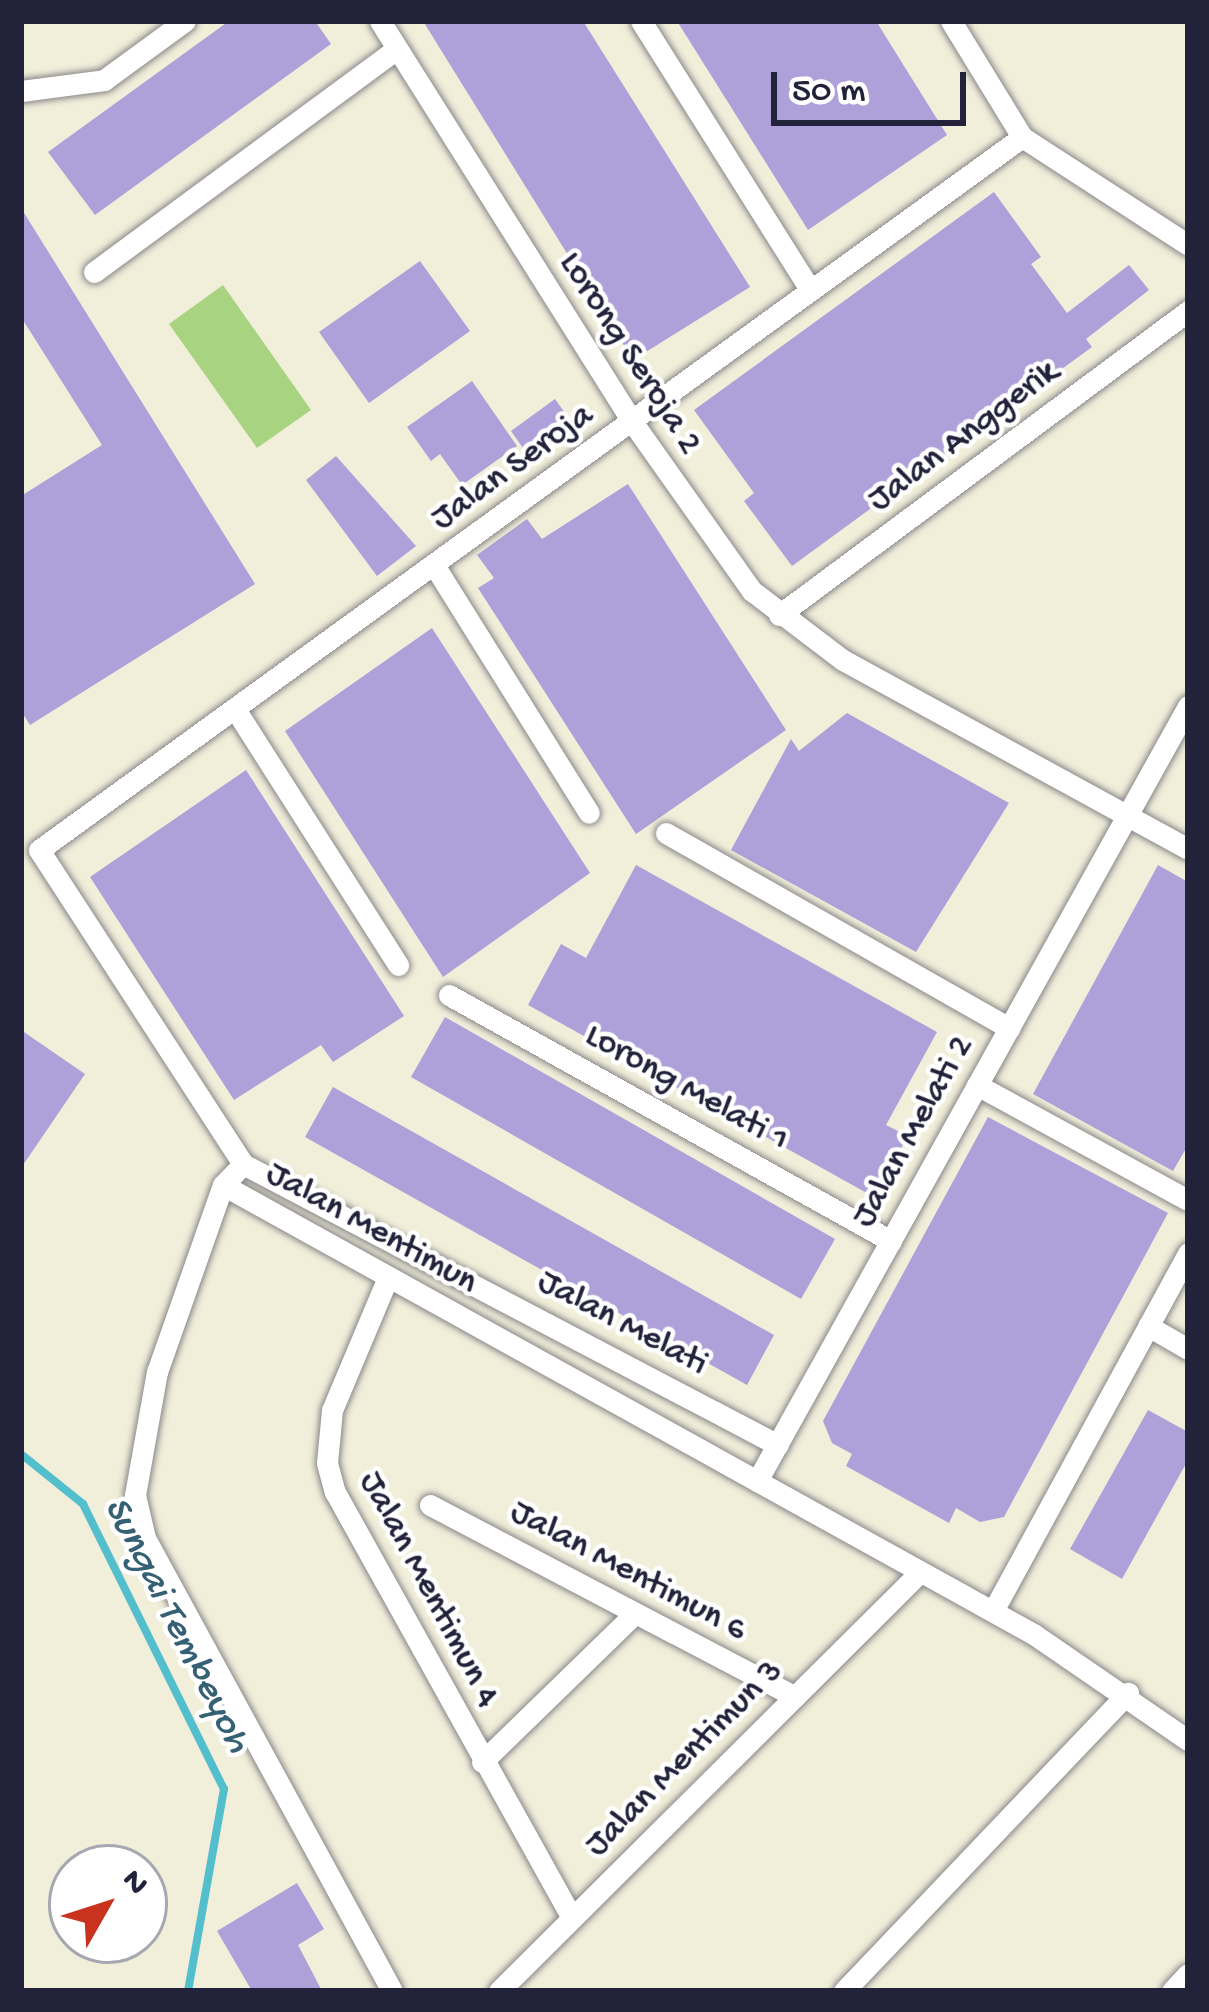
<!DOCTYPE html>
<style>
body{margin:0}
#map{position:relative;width:1209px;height:2012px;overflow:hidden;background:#f1eeda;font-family:"Gochi Hand",sans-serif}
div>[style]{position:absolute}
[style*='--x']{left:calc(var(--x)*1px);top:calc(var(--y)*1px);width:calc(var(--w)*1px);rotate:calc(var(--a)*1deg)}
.green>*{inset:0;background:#a8d481}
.stream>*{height:8px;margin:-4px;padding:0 4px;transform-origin:4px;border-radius:4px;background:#53bfcd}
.building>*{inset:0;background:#aea0d9}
.roads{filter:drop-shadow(0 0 3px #8a888a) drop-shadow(0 0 3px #8a888a)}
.street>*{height:21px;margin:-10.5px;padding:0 10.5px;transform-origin:10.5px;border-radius:10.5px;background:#fff}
span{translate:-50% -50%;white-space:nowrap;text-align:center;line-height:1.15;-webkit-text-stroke:9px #fff;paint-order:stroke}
.street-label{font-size:36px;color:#22223b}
.water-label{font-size:39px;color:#366175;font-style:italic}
.frame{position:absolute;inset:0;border:24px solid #22223b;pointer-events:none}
.north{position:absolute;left:48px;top:1844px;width:120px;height:120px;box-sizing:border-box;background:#fff;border:3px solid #a7a7b1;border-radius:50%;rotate:51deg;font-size:33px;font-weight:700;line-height:48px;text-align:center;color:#22223b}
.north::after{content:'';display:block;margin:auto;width:42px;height:54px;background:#c8321e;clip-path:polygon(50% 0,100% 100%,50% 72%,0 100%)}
.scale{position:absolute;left:771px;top:72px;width:195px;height:54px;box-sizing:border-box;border:6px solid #22223b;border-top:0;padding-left:15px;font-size:36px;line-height:42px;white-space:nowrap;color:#22223b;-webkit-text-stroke:9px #fff;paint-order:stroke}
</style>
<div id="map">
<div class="green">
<i style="clip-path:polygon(223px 285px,311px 410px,257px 448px,169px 324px)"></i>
</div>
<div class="stream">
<i style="--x:21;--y:1454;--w:80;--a:38.9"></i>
<i style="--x:83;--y:1504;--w:318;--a:63.7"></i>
<i style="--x:224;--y:1789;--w:205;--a:100.1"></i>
</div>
<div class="building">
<i style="clip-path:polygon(229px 21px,315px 21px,331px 44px,95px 215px,48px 152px)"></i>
<i style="clip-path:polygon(423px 21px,583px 21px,750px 287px,633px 360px)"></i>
<i style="clip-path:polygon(677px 21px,876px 21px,947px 135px,808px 230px)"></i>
<i style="clip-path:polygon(994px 192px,1041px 257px,1031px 264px,1067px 313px,1129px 265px,1149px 290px,1086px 339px,1092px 347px,792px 566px,744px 501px,754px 493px,694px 410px)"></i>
<i style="clip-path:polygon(21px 208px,255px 584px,30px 725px,21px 711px,21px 496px,102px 445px,21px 317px)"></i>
<i style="clip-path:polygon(420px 261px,470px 331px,369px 403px,319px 332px)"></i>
<i style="clip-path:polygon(472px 381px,517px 446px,462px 485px,440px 454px,431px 461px,407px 427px)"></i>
<i style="clip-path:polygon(555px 399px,575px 427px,530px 458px,511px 431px)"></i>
<i style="clip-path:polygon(336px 456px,416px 546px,377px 576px,306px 480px)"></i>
<i style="clip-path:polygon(628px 484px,786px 730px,636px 834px,478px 588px,494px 578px,477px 555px,527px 519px,542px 539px)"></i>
<i style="clip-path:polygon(432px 628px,590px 873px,443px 977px,285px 731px)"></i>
<i style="clip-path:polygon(847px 713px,1009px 803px,916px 952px,731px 850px,791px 739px,799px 751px)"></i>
<i style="clip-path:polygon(246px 770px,404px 1016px,333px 1062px,321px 1045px,234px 1100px,90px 877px)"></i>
<i style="clip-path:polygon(636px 865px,937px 1032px,886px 1125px,908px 1136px,874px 1197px,528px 1005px,561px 944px,586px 958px)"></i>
<i style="clip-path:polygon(1158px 865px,1188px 882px,1188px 1145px,1173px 1171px,1033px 1094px)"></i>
<i style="clip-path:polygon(445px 1017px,835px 1239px,801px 1299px,411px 1077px)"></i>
<i style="clip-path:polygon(21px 1030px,85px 1074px,21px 1168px)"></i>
<i style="clip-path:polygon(333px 1087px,774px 1335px,747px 1385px,305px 1137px)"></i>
<i style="clip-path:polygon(988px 1117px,1168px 1213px,1004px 1517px,980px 1522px,956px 1508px,949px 1523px,846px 1466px,852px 1454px,832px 1443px,823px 1421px)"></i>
<i style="clip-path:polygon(1148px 1410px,1188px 1432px,1188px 1460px,1122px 1579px,1070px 1549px)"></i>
<i style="clip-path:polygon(297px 1883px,324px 1929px,298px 1945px,322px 1991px,252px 1991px,217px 1931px)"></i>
</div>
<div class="roads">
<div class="street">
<i style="--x:380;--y:21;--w:475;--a:57.8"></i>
<i style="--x:633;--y:423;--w:206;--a:54.7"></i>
<i style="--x:752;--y:591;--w:114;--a:37.2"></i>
<i style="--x:843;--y:660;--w:393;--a:28.7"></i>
<i style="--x:641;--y:21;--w:317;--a:57.8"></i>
<i style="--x:951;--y:21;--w:136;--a:58.5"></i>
<i style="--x:1022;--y:137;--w:198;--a:33"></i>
<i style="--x:21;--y:91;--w:84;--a:-7.5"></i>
<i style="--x:104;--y:80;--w:100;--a:-36.1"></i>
<i style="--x:94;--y:272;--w:375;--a:-36.4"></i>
<i style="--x:434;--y:565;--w:292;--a:58"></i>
<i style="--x:779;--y:615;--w:510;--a:-36.62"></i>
<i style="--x:237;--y:712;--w:300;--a:57.5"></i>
<i style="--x:666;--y:833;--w:395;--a:29.6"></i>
<i style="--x:449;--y:995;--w:506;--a:29.1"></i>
<i style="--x:977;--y:1085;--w:240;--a:28.6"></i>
<i style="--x:243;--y:1164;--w:604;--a:27.71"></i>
<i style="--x:223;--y:1185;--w:928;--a:28.99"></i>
<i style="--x:1035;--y:1635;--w:186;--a:34.5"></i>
<i style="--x:388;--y:1277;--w:144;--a:112.8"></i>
<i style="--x:332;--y:1410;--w:53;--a:95.4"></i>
<i style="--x:327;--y:1463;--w:30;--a:75"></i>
<i style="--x:335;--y:1492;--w:487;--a:60.9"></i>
<i style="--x:1148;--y:1326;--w:46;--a:29.9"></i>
<i style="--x:757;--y:1481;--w:887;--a:-60.92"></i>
<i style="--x:430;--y:1505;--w:412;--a:27.7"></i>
<i style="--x:993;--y:1611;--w:408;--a:-61.4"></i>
<i style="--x:482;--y:1762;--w:212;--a:-44.2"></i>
<i style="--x:392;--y:1991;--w:516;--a:-118.6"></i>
<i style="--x:145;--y:1538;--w:44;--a:-103.1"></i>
<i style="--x:135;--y:1495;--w:125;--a:-79.9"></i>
<i style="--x:157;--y:1372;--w:198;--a:-70.6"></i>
<i style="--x:223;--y:1185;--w:29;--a:-46"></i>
<i style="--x:243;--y:1164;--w:374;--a:-123"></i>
<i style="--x:39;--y:850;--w:1214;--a:-35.95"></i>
<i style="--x:499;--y:1991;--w:591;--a:-44.86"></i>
<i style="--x:844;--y:1991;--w:412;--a:-46.4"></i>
<i style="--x:1172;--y:1991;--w:23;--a:-47"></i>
</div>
</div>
<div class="street-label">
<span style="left:629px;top:354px;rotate:57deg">Lorong Seroja 2</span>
<span style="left:964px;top:437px;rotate:-37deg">Jalan Anggerik</span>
<span style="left:513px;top:468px;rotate:-36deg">Jalan Seroja</span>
<span style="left:686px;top:1089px;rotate:29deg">Lorong Melati 1</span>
<span style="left:914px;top:1132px;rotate:-61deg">Jalan Melati 2</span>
<span style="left:371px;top:1229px;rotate:29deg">Jalan Mentimun</span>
<span style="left:622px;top:1324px;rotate:28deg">Jalan Melati</span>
<span style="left:628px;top:1572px;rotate:28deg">Jalan Mentimun 6</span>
<span style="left:428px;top:1590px;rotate:62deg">Jalan Mentimun 4</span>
<span style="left:685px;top:1759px;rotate:-45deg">Jalan Mentimun 3</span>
</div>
<div class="water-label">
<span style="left:175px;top:1626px;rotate:63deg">Sungai Tembeyoh</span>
</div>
<div class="frame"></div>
<div class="north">N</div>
<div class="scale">50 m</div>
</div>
